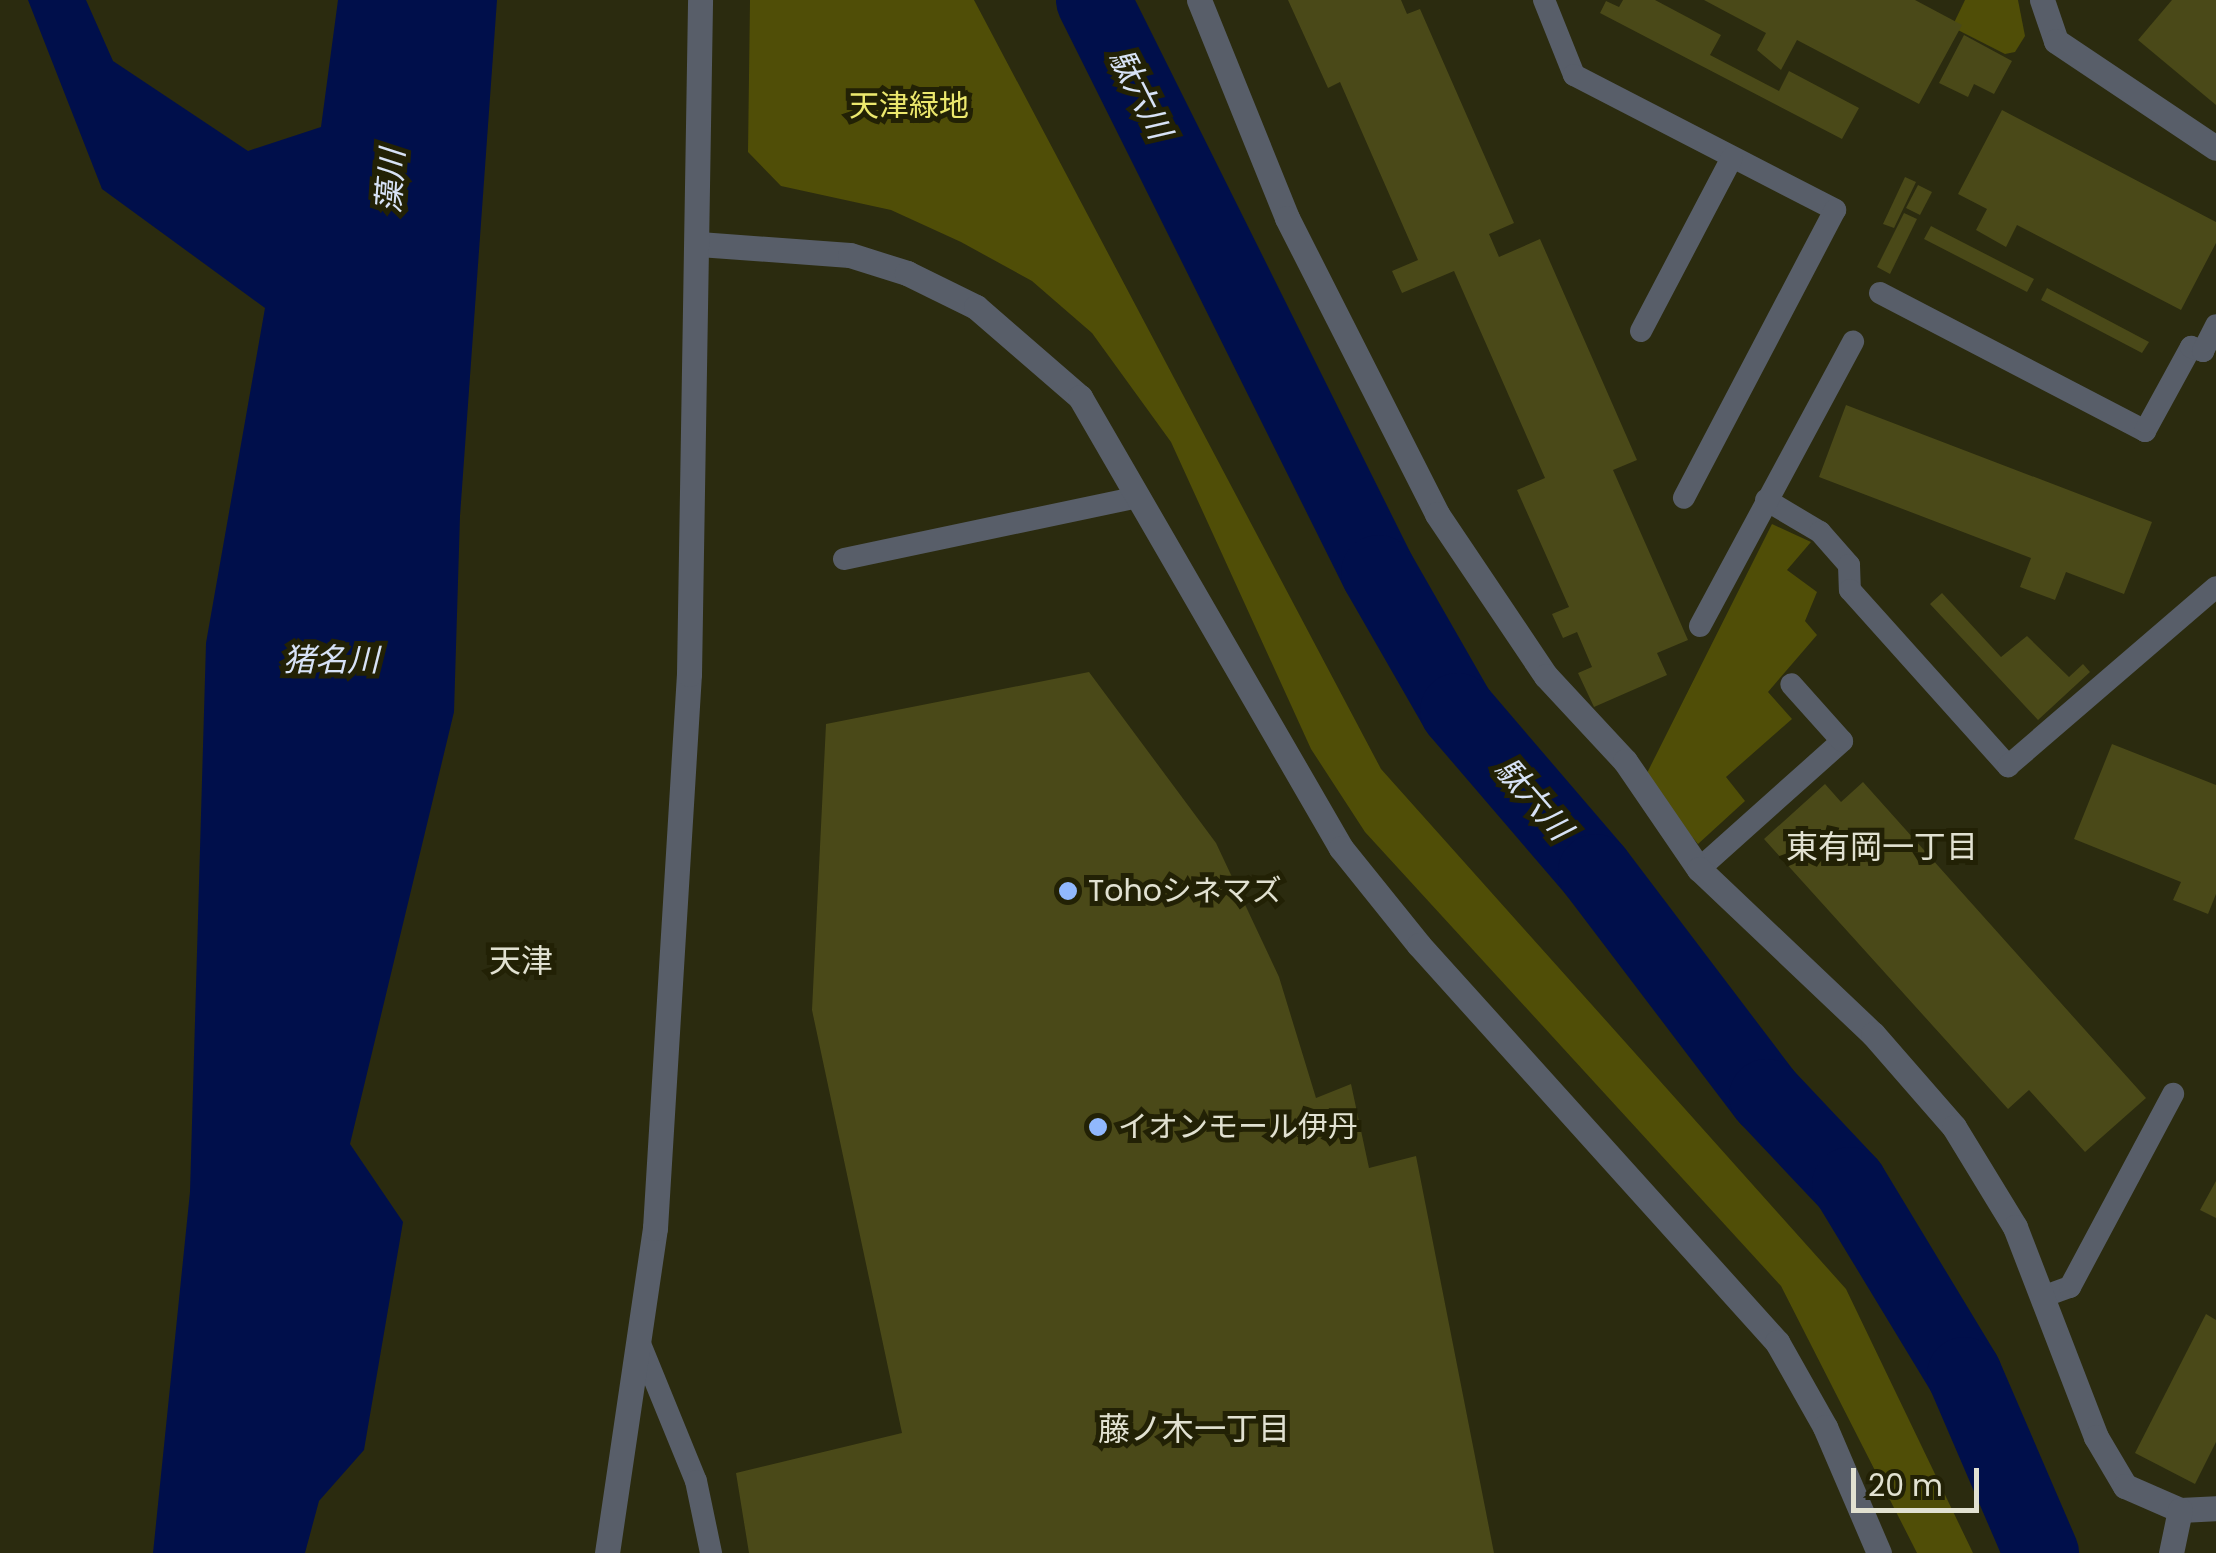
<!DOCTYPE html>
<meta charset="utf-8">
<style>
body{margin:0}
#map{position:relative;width:2216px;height:1553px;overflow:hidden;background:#2b2b0f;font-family:Poppins,"Noto Sans JP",sans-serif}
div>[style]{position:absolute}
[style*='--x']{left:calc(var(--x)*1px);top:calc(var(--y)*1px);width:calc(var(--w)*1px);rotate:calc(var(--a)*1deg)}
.green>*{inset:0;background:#504e07}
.water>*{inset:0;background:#000f4b}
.river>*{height:75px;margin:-37.5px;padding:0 37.5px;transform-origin:37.5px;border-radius:37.5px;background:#000f4b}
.building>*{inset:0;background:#4a4918}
.service>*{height:22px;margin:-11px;padding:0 11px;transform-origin:11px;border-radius:11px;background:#585e69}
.minor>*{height:25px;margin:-12.5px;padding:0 12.5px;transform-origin:12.5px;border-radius:12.5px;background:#585e69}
.tertiary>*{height:25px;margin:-12.5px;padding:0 12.5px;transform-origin:12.5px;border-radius:12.5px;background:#585e69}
.dots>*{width:28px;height:28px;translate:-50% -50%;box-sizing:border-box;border:5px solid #222105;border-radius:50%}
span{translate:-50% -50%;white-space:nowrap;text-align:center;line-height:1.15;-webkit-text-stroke:10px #222105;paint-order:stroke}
.park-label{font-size:30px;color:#ece86d}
.poi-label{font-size:30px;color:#e1e1d1}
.left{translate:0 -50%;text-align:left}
.water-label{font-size:32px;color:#d7e2f6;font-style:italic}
.neighbourhood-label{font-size:32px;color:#e1e1d1}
.scale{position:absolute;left:1851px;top:1468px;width:128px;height:45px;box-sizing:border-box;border:5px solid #e1e1d1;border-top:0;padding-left:12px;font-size:30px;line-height:35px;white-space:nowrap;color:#e1e1d1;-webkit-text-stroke:8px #222105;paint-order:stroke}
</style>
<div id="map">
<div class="green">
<i style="clip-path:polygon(750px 0,974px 0,1381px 769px,1846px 1289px,1973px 1553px,1917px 1553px,1781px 1286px,1365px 832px,1311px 749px,1171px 442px,1092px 333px,1032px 281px,961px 242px,891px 210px,781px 186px,748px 152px)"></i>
<i style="clip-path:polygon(1965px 0,2018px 0,2025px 36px,2015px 52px,2005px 54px,1952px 27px)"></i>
<i style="clip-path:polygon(1772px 524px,1811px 542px,1787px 570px,1817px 592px,1805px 621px,1817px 635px,1768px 692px,1792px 719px,1726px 777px,1745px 801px,1698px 844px,1644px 779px)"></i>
</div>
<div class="water">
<i style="clip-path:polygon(28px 0,86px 0,113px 61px,248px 151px,321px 127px,338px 0,497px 0,460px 516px,454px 712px,350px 1144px,403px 1222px,364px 1450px,319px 1501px,305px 1553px,153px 1553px,190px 1192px,206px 643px,265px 308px,102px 189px)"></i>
</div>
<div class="river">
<i style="--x:1093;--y:0;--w:639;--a:63.52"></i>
<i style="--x:1378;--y:572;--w:159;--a:60.2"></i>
<i style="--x:1457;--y:710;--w:212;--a:49.4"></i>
<i style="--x:1595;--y:871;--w:283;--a:52.8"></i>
<i style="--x:1766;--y:1096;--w:121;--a:46.7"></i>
<i style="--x:1849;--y:1184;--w:222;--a:58.8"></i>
<i style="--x:1964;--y:1374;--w:195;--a:66.7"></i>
</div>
<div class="building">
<i style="clip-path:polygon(1288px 0,1401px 0,1407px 14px,1420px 9px,1514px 223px,1489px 234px,1499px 257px,1540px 239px,1637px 460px,1613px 470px,1688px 640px,1657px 653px,1667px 675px,1594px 707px,1578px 673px,1592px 667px,1577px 632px,1563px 638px,1552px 614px,1569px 607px,1517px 490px,1545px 478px,1454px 271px,1402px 293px,1392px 271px,1418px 260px,1340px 82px,1328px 88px)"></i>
<i style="clip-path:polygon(1623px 0,1655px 0,1721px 35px,1710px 55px,1779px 91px,1789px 71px,1859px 108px,1842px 139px,1600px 13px,1606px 1px,1619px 7px)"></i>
<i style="clip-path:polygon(1704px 0,1915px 0,1962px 25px,1919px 104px,1797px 40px,1781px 70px,1757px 50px,1766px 33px)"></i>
<i style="clip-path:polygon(2172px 0,2216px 0,2216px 105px,2138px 40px)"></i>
<i style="clip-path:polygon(1964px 35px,2012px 61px,1994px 94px,1974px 84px,1968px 97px,1939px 83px)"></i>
<i style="clip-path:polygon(2002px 110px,2216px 222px,2216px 243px,2181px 310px,2017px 225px,2006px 247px,1976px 230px,1987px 209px,1958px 194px)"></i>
<i style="clip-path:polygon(1905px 177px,1916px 182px,1894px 228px,1883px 224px)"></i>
<i style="clip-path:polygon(1918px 185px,1932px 192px,1920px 215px,1906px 208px)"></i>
<i style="clip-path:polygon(1904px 213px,1917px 219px,1890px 274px,1877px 267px)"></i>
<i style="clip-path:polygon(1931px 226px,2034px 279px,2027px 292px,1924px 239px)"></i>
<i style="clip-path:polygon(2047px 288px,2149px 342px,2142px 353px,2041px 300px)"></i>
<i style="clip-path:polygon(1846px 405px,2152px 522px,2124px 594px,2066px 572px,2055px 600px,2020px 587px,2031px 558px,1819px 477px)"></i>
<i style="clip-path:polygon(1942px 593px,2001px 657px,2027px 636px,2069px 677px,2083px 664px,2090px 672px,2038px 720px,1930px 604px)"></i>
<i style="clip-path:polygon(1089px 672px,1216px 843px,1279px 977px,1316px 1098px,1351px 1084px,1369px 1168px,1416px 1156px,1494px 1553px,749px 1553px,736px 1473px,902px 1433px,812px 1010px,826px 724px)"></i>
<i style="clip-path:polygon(2112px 744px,2216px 785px,2216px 894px,2208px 914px,2173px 900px,2181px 882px,2074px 839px)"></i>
<i style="clip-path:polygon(1863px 782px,2146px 1098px,2085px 1152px,2029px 1090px,2008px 1109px,1764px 839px,1825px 784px,1841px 802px)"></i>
<i style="clip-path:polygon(2216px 1181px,2216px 1218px,2200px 1210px)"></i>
<i style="clip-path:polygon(2206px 1314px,2216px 1320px,2216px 1442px,2195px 1484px,2135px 1453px)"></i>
</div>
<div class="service">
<i style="--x:1544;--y:0;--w:81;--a:68.2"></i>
<i style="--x:1574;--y:75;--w:294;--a:27.3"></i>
<i style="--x:1835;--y:210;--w:325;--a:117.7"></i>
<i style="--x:1880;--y:293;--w:299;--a:27.5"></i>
<i style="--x:2145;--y:431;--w:96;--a:-61.3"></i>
<i style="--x:2191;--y:347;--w:13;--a:18"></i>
<i style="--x:2203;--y:351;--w:29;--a:-63"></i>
<i style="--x:1641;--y:331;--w:195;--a:-62.3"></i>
<i style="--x:1766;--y:500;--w:63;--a:30.7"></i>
<i style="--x:1820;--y:532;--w:44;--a:48.7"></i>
<i style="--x:1849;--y:565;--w:25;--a:88"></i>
<i style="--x:1850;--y:590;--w:237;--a:48.1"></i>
<i style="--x:2008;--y:766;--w:274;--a:-40.7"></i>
<i style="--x:844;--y:559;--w:301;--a:-11.9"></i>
<i style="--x:1700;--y:626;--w:323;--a:-61.7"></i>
<i style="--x:1699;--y:869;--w:192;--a:-41.8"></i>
<i style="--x:1842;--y:741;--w:76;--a:-131.8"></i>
<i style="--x:2042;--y:1297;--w:30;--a:-20"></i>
<i style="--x:2070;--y:1287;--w:219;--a:-61.9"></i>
<i style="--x:638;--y:1339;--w:153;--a:67.8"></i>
<i style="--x:696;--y:1481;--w:74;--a:78.2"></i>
</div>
<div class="minor">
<i style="--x:1199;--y:0;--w:235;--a:68"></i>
<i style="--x:1287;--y:218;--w:332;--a:63.1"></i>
<i style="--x:1437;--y:514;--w:195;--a:56.1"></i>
<i style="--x:1546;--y:676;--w:116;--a:47.1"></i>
<i style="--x:1625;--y:761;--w:131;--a:55.6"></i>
<i style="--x:1699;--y:869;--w:240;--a:43.5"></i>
<i style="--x:1873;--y:1034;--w:123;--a:48.9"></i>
<i style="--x:1954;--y:1127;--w:117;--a:58.6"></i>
<i style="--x:2015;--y:1227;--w:225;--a:68.9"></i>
<i style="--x:2096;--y:1437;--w:57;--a:59.4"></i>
<i style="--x:2125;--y:1486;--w:60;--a:23.6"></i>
<i style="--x:2180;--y:1510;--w:36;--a:-3"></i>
<i style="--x:2042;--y:0;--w:43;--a:71.1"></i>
<i style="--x:2056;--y:41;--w:192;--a:33.8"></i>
<i style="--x:699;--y:244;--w:151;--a:4.2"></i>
<i style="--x:850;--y:255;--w:60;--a:17.5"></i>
<i style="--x:907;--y:273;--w:77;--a:26.2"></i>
<i style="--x:976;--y:307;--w:138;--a:40.9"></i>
<i style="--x:1080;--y:397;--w:521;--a:59.94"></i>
<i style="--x:1341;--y:848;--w:124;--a:51.2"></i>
<i style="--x:1419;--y:945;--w:535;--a:47.96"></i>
<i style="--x:1777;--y:1342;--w:98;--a:60.5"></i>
<i style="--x:1825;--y:1427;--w:137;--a:66.8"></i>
<i style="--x:2171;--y:1553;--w:44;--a:-78.2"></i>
</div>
<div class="tertiary">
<i style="--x:607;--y:1553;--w:329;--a:-81.6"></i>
<i style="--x:655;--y:1228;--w:555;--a:-86.49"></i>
<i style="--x:689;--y:674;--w:674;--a:-89.06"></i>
</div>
<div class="dots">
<i style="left:1068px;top:891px;background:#91b8fd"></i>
<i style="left:1098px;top:1127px;background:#91b8fd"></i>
</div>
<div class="park-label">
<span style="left:909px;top:106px">天津緑地</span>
</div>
<div class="poi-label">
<span class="left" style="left:1088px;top:891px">Tohoシネマズ</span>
<span class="left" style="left:1118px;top:1127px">イオンモール伊丹</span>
</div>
<div class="water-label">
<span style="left:1140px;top:94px;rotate:63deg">駄六川</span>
<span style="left:391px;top:181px;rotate:-86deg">藻川</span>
<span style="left:331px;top:660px">猪名川</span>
<span style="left:1533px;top:799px;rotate:49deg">駄六川</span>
</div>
<div class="neighbourhood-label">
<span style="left:1882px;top:847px">東有岡一丁目</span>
<span style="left:521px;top:961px">天津</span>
<span style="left:1194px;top:1429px">藤ノ木一丁目</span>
</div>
<div class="scale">20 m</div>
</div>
